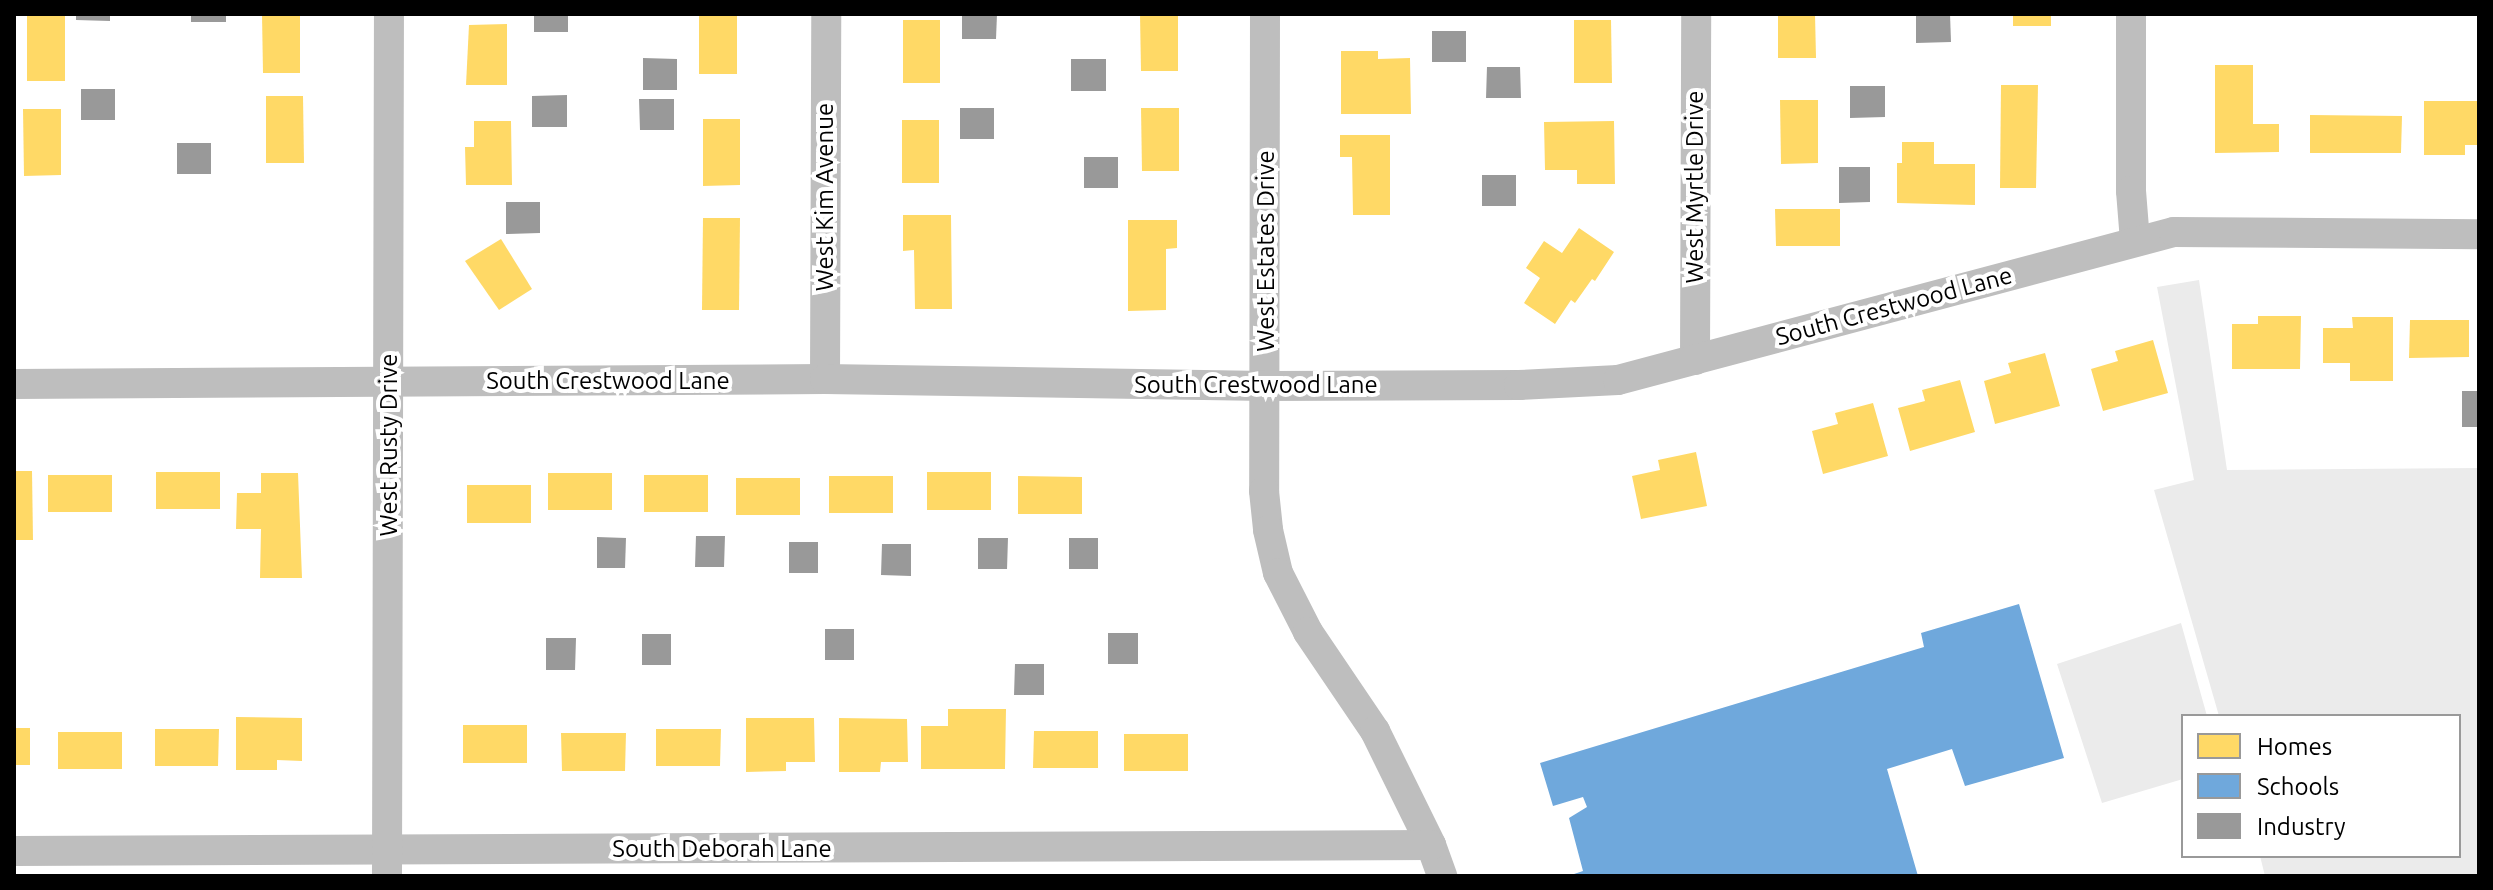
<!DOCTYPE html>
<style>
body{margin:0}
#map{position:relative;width:2493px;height:890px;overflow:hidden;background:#fff;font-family:Ubuntu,sans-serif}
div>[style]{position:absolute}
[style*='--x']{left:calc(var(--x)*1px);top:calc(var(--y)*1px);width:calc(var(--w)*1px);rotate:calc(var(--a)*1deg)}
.green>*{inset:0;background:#ebebeb}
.homes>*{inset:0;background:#ffd966}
.schools>*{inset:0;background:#6fa8dc}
.industry>*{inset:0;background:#999}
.minor>*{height:30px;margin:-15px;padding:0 15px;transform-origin:15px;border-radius:15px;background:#bebebe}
span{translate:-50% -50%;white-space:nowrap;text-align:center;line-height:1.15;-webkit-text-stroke:8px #fff;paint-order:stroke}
.street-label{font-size:24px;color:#000}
.frame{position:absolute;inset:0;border:16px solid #000;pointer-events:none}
.legend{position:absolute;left:2181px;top:714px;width:280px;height:144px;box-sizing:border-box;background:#fff;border:2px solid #999;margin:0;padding:10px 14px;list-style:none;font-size:24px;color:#000}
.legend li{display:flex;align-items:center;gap:16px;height:40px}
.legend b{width:40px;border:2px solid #999}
</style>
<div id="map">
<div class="green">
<i style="clip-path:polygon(2199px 280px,2227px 470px,2479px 468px,2479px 876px,2265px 876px,2260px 856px,2459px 856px,2459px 716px,2219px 716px,2154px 490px,2194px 480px,2157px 287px)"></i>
<i style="clip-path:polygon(2181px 623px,2207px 716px,2183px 716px,2183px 779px,2102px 803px,2057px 664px)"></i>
</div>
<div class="homes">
<i style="clip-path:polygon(65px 14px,65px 81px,27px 81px,27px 15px)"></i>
<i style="clip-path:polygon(262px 14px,300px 14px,300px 73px,263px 73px)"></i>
<i style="clip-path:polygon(699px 14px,737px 14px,737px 74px,699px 74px)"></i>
<i style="clip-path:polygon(1140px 14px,1178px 14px,1178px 71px,1141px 71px)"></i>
<i style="clip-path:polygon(1778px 14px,1815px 14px,1816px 58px,1778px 58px)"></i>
<i style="clip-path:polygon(2013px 14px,2051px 14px,2051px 26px,2013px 26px)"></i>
<i style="clip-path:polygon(903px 20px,940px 20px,940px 83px,903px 83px)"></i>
<i style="clip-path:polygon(1574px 20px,1611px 20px,1612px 83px,1574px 83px)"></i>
<i style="clip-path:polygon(507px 24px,507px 85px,466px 85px,469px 25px)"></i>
<i style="clip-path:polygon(1341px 51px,1378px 51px,1378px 59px,1410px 58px,1411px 114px,1341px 114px)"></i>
<i style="clip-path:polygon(2215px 65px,2253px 65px,2253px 124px,2279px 124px,2279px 152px,2215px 153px)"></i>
<i style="clip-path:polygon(2001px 85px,2038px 85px,2036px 188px,2000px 188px)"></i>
<i style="clip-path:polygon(266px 96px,303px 96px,304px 163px,266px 163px)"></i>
<i style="clip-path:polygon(1780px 100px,1818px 100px,1818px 163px,1781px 164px)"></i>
<i style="clip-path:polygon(2424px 101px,2479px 101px,2479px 145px,2465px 145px,2465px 155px,2424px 155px)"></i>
<i style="clip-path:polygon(1141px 108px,1179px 108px,1179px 171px,1142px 171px)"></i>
<i style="clip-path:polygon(23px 109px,61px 109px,61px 175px,24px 176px)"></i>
<i style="clip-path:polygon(2310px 115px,2402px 116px,2401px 153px,2310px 153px)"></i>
<i style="clip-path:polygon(703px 119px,740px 119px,740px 185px,703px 186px)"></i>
<i style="clip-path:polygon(902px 120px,939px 120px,939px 183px,902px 183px)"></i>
<i style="clip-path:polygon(474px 121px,511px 121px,512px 185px,466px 185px,465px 147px,474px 147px)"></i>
<i style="clip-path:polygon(1614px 121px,1615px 184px,1577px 184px,1577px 170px,1545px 170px,1544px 122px)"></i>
<i style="clip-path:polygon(1340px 135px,1390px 135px,1390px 215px,1353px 215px,1352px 157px,1340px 157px)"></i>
<i style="clip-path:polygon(1902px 142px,1934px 142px,1934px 164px,1975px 164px,1975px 205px,1897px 203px,1897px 163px,1902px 163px)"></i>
<i style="clip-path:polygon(1775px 209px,1840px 209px,1840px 246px,1776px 246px)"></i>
<i style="clip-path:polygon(903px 215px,951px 215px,952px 309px,915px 309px,914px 250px,903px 251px)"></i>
<i style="clip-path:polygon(703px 218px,740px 218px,739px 310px,702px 310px)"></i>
<i style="clip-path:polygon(1128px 220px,1177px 220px,1177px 248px,1166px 249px,1166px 310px,1128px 311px)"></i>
<i style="clip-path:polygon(1579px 228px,1614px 252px,1595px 281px,1592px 279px,1575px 303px,1571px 300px,1555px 324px,1524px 303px,1540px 278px,1526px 268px,1544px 241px,1562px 253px)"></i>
<i style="clip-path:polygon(501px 239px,532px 289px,499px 310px,465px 261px)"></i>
<i style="clip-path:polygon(2258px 316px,2301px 316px,2300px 369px,2232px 369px,2232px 324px,2258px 324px)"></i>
<i style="clip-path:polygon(2352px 317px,2393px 317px,2393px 381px,2350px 381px,2350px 363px,2323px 363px,2323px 328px,2353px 328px)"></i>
<i style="clip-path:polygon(2410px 320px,2469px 320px,2469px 357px,2409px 358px)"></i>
<i style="clip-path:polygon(2153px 340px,2168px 393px,2103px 411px,2091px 369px,2118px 361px,2115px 351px)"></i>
<i style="clip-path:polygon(2045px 353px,2060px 406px,1995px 424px,1984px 381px,2011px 373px,2008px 363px)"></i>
<i style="clip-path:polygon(1960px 380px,1975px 432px,1910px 451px,1898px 408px,1925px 401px,1922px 390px)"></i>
<i style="clip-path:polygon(1873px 403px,1888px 456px,1823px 474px,1812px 431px,1838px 424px,1835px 413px)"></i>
<i style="clip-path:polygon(1696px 452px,1707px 506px,1641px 519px,1632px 476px,1660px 470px,1658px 460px)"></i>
<i style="clip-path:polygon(14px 471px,32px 471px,33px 540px,14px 540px)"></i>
<i style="clip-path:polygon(156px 472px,220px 472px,220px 509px,156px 509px)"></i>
<i style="clip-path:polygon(927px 472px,991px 472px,991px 510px,927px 510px)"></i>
<i style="clip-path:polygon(261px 473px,298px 473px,302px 578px,260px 578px,261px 529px,236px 529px,237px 493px,261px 493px)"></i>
<i style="clip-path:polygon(548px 473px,612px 473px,612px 510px,548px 510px)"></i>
<i style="clip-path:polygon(48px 475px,112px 475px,112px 512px,48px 512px)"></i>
<i style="clip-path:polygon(644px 475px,708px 475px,708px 512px,644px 512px)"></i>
<i style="clip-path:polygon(829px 476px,893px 476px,893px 513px,829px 513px)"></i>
<i style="clip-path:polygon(1018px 476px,1082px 477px,1082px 514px,1018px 514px)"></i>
<i style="clip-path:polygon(736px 478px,800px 478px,800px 515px,736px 515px)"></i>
<i style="clip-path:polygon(467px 485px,531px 485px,531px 523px,467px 523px)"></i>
<i style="clip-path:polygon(948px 709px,1006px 709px,1005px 769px,921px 769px,921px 726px,948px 726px)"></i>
<i style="clip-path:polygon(236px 717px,302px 718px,302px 761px,277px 760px,277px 770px,236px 770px)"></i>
<i style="clip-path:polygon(746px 718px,814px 718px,815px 762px,786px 762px,786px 771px,746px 772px)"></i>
<i style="clip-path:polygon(839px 718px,907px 719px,908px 762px,881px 762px,880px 772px,839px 772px)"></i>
<i style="clip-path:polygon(463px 725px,527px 725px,527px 763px,463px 763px)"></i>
<i style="clip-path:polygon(14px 728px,30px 728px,30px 765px,14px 765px)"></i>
<i style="clip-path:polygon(155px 729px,219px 729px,218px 766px,155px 766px)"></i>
<i style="clip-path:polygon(656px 729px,721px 729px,720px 766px,656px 766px)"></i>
<i style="clip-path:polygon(1034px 731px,1098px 731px,1098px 768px,1033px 768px)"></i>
<i style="clip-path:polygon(58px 732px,122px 732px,122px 769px,58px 769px)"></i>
<i style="clip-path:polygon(561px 733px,626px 733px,625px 771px,562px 771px)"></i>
<i style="clip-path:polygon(1124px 734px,1188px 734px,1188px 771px,1124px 771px)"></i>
</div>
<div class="schools">
<i style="clip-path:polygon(2019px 604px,2064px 758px,1965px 786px,1952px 749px,1887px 769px,1918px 876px,1568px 876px,1583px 871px,1569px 818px,1587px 807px,1583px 797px,1553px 806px,1540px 763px,1924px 647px,1921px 633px)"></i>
</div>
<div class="industry">
<i style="clip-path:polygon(76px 14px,110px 14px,110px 21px,76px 20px)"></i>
<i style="clip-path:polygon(191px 14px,226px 14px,226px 22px,191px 22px)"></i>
<i style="clip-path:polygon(534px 14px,568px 14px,568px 32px,534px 32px)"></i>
<i style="clip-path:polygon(962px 14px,997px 14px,996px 39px,962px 39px)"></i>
<i style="clip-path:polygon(1916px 14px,1950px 14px,1951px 42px,1916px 43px)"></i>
<i style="clip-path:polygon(1432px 31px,1466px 31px,1466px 62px,1432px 62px)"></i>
<i style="clip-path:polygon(643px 58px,677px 59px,677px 90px,643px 90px)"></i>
<i style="clip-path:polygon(1071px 59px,1106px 59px,1106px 91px,1071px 91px)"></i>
<i style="clip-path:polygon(1487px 67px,1520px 67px,1521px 98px,1486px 98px)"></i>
<i style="clip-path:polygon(1850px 86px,1885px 86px,1885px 117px,1850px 118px)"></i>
<i style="clip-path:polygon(81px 89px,115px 89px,115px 120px,81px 120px)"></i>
<i style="clip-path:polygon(567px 95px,567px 127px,532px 127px,532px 96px)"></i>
<i style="clip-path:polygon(639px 99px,674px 99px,674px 130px,640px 130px)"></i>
<i style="clip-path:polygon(960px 108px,994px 108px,994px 139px,960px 139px)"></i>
<i style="clip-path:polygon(177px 143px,211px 143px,211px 174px,177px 174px)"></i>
<i style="clip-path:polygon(1084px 157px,1118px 157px,1118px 188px,1084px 188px)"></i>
<i style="clip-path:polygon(1839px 167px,1870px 167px,1870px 202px,1839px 203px)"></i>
<i style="clip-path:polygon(1482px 175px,1516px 175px,1516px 206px,1482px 206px)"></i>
<i style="clip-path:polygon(506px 202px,540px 202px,540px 233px,506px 234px)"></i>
<i style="clip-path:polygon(2462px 391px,2479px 391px,2479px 427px,2462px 427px)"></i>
<i style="clip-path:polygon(696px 536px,725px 536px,724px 567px,695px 567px)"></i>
<i style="clip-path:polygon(597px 537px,626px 538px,625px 568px,597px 568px)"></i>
<i style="clip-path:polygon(978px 538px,1008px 538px,1007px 569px,978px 569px)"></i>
<i style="clip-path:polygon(1069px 538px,1098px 538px,1098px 569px,1069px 569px)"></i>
<i style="clip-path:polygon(789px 542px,818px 542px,818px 573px,789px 573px)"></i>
<i style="clip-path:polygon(882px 544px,911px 544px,911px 576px,881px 575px)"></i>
<i style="clip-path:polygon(825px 629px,854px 629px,854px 660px,825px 660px)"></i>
<i style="clip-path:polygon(1108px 633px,1138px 633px,1138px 664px,1108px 664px)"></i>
<i style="clip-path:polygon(642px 634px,671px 634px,671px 665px,642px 665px)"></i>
<i style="clip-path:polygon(546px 638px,576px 638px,575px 670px,546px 670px)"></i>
<i style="clip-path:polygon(1015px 664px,1044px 664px,1044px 695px,1014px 695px)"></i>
</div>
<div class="minor">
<i style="--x:1265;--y:14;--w:477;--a:90.1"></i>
<i style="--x:1264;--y:491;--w:39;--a:84"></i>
<i style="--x:1268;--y:530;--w:44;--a:76.9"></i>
<i style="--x:1278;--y:573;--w:66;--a:63"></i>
<i style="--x:1308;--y:632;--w:120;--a:55.9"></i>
<i style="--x:1375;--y:731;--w:127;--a:63.8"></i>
<i style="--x:1431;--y:845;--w:33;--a:70"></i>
<i style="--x:2131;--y:14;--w:177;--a:90"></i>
<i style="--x:2131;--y:191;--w:50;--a:85.4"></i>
<i style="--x:1695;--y:360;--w:346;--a:-89.8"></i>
<i style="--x:825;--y:379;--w:365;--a:-89.8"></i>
<i style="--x:14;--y:384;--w:811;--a:-0.35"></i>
<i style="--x:825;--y:379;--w:441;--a:0.9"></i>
<i style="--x:1266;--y:386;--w:253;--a:-0.2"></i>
<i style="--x:1519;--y:385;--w:99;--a:-2.9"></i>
<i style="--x:1618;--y:380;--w:575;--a:-14.91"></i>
<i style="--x:2174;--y:232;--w:305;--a:0.4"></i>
<i style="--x:14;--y:851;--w:1417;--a:-0.24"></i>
<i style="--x:387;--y:876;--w:862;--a:-89.87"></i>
</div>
<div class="street-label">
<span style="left:1695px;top:187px;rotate:-90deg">West Myrtle Drive</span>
<span style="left:825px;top:197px;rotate:-90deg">West Kim Avenue</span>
<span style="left:1266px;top:251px;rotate:-90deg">West Estates Drive</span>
<span style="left:1894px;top:306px;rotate:-15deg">South Crestwood Lane</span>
<span style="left:608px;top:381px">South Crestwood Lane</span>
<span style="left:1256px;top:385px">South Crestwood Lane</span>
<span style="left:389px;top:445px;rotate:-90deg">West Rusty Drive</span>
<span style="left:722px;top:849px">South Deborah Lane</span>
</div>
<div class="frame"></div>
<ul class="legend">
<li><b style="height:22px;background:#ffd966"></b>Homes</li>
<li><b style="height:22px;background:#6fa8dc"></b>Schools</li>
<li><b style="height:22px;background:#999"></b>Industry</li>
</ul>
</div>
